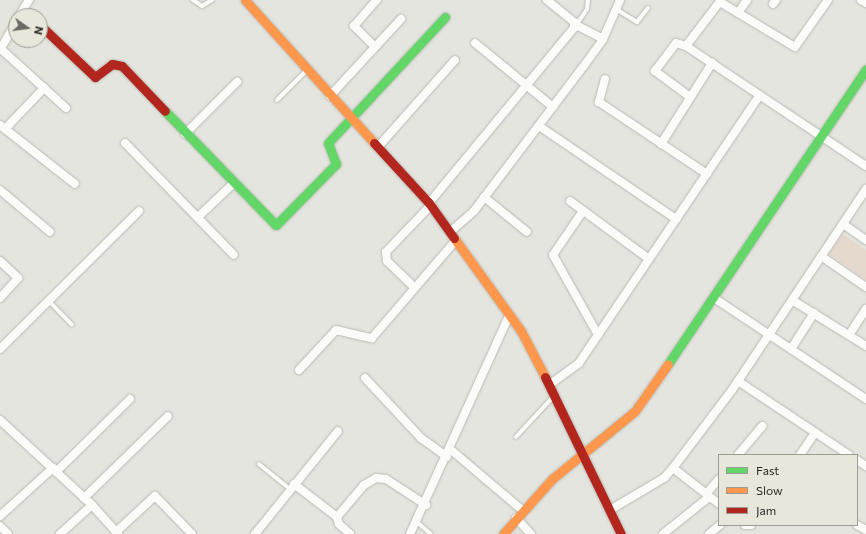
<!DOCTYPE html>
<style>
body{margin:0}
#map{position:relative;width:866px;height:534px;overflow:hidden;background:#e4e5de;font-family:Commissioner,sans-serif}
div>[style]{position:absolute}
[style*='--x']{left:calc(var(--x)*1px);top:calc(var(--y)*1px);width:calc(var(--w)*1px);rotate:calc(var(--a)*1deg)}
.green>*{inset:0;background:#e5d8cd}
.roads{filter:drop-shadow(0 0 1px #babab5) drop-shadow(0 0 1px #babab5)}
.lane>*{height:4px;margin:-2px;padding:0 2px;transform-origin:2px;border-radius:2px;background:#fbfbfa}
.street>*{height:8px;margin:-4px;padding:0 4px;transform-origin:4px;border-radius:4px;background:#fbfbfa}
.fast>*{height:9px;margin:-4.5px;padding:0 4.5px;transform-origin:4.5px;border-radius:4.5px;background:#63d668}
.slow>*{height:9px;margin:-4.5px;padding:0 4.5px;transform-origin:4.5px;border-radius:4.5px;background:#ff974d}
.jam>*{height:9px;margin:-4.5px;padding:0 4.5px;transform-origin:4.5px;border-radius:4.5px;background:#b3261e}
span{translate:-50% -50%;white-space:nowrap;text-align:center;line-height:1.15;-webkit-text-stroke:3px #e7e8db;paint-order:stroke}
.legend{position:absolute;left:718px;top:454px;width:140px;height:72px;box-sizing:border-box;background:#e7e8db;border:1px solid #9b9c93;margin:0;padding:5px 7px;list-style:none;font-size:12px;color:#2a2a26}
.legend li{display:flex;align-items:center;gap:8px;height:20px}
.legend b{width:20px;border:1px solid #9b9c93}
.north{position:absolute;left:8px;top:8px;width:40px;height:40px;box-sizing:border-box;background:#e7e8db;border:1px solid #9b9c93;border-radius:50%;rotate:104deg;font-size:11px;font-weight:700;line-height:16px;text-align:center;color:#2a2a26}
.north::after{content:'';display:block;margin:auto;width:14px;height:18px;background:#6b6b66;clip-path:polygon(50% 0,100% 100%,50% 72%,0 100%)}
</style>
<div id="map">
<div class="green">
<i style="clip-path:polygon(843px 234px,866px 250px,866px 280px,829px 254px)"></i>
</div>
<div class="roads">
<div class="lane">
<i style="--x:193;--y:0;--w:11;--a:34"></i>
<i style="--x:202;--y:6;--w:12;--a:-31"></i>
<i style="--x:616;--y:9;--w:25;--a:32"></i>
<i style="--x:637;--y:22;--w:18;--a:-52"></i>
<i style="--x:576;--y:25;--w:19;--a:-55"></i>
<i style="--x:587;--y:9;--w:9;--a:-84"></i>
<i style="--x:277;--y:100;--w:41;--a:-45"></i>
<i style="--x:49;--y:301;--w:33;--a:46"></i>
<i style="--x:516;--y:437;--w:54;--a:-47.2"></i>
<i style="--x:259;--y:464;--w:40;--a:39"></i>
<i style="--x:417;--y:522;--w:18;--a:41"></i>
</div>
<div class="street">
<i style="--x:861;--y:0;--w:6;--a:31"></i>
<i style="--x:720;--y:2;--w:87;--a:31"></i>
<i style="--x:795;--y:47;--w:57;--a:-54.9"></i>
<i style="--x:773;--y:4;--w:5;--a:-53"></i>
<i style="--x:738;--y:13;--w:16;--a:-55"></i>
<i style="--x:19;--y:16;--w:19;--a:-58"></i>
<i style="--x:576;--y:25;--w:30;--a:27"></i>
<i style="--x:475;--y:43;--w:101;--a:39.4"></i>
<i style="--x:686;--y:46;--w:216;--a:33.7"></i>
<i style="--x:375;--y:47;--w:30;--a:-135"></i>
<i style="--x:354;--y:26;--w:35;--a:-49"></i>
<i style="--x:1;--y:49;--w:88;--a:42.2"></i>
<i style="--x:0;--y:50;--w:32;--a:-60"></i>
<i style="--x:605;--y:79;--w:24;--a:105"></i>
<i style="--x:599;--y:102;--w:130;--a:33.7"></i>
<i style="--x:330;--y:96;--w:105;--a:-47.3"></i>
<i style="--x:690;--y:97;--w:44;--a:-143.4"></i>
<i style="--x:655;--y:71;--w:35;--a:-53"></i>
<i style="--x:676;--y:43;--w:10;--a:17"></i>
<i style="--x:686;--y:46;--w:58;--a:-52.7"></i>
<i style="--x:0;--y:125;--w:95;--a:38.2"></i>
<i style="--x:539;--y:126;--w:166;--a:34.2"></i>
<i style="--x:5;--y:129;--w:57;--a:-46.4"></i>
<i style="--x:185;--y:134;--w:74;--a:-45"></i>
<i style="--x:125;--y:143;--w:156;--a:45.8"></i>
<i style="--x:661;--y:144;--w:96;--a:-57.8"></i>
<i style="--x:378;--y:147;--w:116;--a:-48.5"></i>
<i style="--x:0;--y:190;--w:65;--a:40"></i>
<i style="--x:484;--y:197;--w:55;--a:39.1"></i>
<i style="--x:570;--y:201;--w:98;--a:36.3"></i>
<i style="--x:429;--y:203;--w:227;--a:-50.4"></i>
<i style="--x:574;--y:28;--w:6;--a:-90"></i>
<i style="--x:574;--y:22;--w:35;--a:-141"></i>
<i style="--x:583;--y:211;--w:53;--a:124.3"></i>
<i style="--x:553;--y:255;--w:92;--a:60.6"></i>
<i style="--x:198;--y:217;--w:50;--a:-43.4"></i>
<i style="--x:843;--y:224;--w:28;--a:35"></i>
<i style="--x:450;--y:232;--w:32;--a:-41"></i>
<i style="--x:474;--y:211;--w:181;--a:-52.9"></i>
<i style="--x:583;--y:67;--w:34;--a:-54"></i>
<i style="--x:603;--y:39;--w:43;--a:-66.4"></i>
<i style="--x:821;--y:256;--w:55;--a:34.6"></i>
<i style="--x:0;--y:261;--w:25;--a:43"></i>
<i style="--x:18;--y:278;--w:27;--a:132"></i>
<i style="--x:414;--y:287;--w:37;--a:-136"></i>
<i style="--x:387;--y:261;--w:9;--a:-96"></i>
<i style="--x:386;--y:252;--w:65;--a:-46.2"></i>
<i style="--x:714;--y:298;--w:182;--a:33.6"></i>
<i style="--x:792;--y:300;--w:87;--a:31.9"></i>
<i style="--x:849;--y:335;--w:31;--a:-57"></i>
<i style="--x:0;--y:349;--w:196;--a:-44.8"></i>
<i style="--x:791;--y:349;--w:43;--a:-57.4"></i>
<i style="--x:299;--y:370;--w:54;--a:-47.2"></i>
<i style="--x:336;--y:330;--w:37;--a:13"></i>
<i style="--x:372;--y:338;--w:129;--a:-49.4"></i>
<i style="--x:365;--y:378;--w:82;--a:47"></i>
<i style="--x:421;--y:438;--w:32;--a:36"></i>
<i style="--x:738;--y:381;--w:133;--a:33.7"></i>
<i style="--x:549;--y:385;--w:37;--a:-36"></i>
<i style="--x:579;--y:363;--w:323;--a:-56"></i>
<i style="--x:0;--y:420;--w:125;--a:42.7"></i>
<i style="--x:92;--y:505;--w:39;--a:48"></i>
<i style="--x:450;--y:449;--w:94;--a:40.3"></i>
<i style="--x:738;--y:455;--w:38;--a:-50"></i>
<i style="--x:800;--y:455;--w:27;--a:-56"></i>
<i style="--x:857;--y:460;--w:11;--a:34"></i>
<i style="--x:673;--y:468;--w:58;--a:38"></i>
<i style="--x:56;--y:472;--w:104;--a:-44.6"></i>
<i style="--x:294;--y:484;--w:54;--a:37.5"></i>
<i style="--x:337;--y:517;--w:42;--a:-49.8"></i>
<i style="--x:364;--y:485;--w:14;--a:-30"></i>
<i style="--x:376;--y:478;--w:10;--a:6"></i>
<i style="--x:386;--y:479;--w:48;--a:33"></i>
<i style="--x:706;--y:494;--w:20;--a:-49"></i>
<i style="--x:84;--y:498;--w:117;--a:-44.3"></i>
<i style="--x:610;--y:510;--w:63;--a:-30.7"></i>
<i style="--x:664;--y:478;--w:13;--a:-48"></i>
<i style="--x:673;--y:468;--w:98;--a:-52.9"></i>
<i style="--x:732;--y:390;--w:242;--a:-56.3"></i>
<i style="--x:0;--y:516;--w:72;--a:-42.2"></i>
<i style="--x:337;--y:517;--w:7;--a:74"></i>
<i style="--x:339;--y:524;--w:15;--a:42"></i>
<i style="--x:516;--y:518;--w:22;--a:47"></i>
<i style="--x:745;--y:525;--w:6;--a:0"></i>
<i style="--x:857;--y:525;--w:10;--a:29"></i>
<i style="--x:0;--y:526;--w:11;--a:45"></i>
<i style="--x:116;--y:532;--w:53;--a:-42.7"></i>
<i style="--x:155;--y:496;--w:53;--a:45.8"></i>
<i style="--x:60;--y:534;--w:43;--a:-42.2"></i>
<i style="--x:255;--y:534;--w:132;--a:-51.1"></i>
<i style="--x:410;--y:534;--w:239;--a:-65.6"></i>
<i style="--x:663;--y:534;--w:59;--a:-38.8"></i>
<i style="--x:709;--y:534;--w:14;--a:-39"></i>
</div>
<div class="fast">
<i style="--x:165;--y:111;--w:159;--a:45.8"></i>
<i style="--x:276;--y:225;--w:86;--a:-45.5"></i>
<i style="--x:336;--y:164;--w:22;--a:-111"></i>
<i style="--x:328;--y:143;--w:172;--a:-47.1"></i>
<i style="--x:668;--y:364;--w:355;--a:-56.1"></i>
</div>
<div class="slow">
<i style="--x:245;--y:0;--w:193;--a:47.9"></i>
<i style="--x:454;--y:238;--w:115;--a:54.2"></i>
<i style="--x:521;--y:331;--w:52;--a:62.4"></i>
<i style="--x:503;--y:534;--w:74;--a:-48.3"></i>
<i style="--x:552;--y:479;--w:107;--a:-39.3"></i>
<i style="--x:635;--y:411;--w:57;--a:-54.9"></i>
</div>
<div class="jam">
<i style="--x:40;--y:25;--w:76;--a:43.4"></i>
<i style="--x:95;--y:77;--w:21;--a:-37"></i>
<i style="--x:112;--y:64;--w:10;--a:11"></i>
<i style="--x:122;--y:66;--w:62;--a:46.3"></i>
<i style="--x:374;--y:143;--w:81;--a:47.5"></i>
<i style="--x:429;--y:203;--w:43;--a:54.5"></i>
<i style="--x:545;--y:377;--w:174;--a:64.2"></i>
</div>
</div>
<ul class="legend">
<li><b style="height:5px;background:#63d668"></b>Fast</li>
<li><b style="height:5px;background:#ff974d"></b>Slow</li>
<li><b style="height:5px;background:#b3261e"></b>Jam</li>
</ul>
<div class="north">N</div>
</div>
